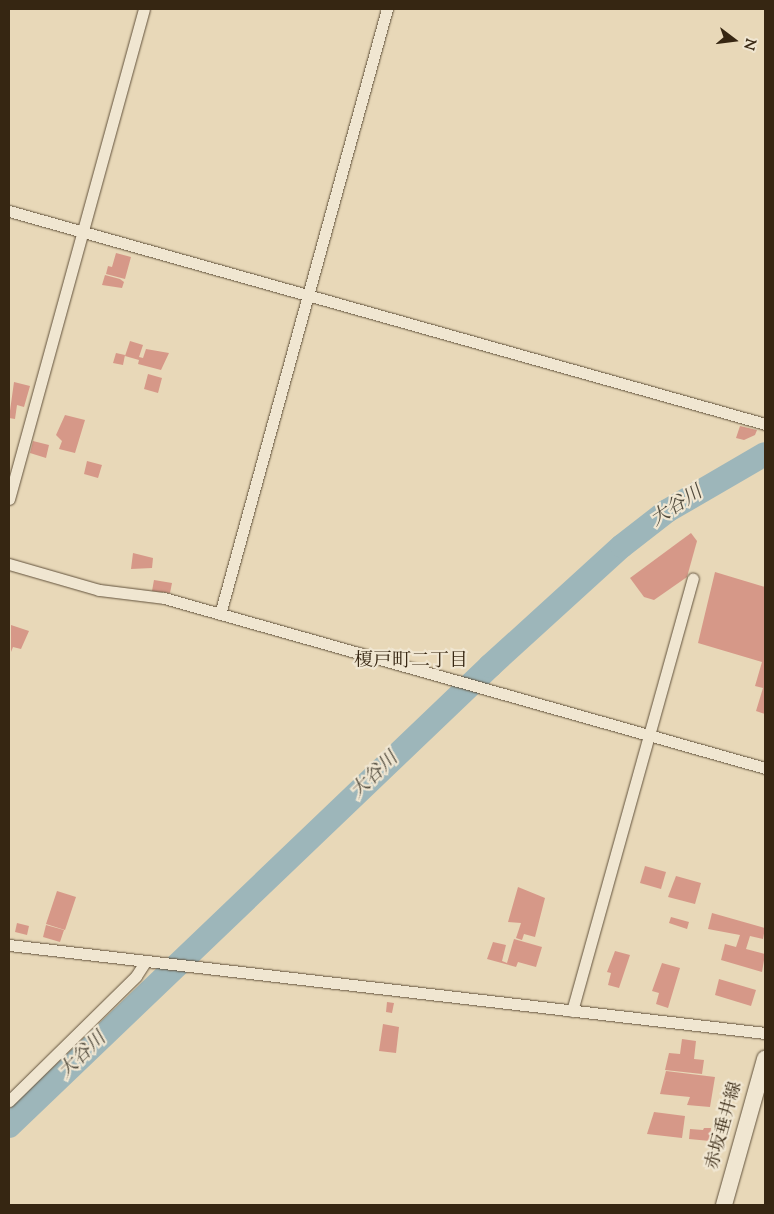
<!DOCTYPE html>
<meta charset="utf-8">
<style>
body{margin:0}
#map{position:relative;width:774px;height:1214px;overflow:hidden;background:#e8d8b8;font-family:"Sorts Mill Goudy","Noto Serif JP",serif}
div>[style]{position:absolute}
[style*='--x']{left:calc(var(--x)*1px);top:calc(var(--y)*1px);width:calc(var(--w)*1px);rotate:calc(var(--a)*1deg)}
.river>*{height:24px;margin:-12px;padding:0 12px;transform-origin:12px;border-radius:12px;background:#9db6ba}
.building>*{inset:0;background:#d69888}
.roads{filter:drop-shadow(0 0 1px #62523c) drop-shadow(0 0 1px #62523c)}
.street>*{height:11px;margin:-5.5px;padding:0 5.5px;transform-origin:5.5px;border-radius:5.5px;background:#f0e6d1}
.secondary>*{height:16px;margin:-8px;padding:0 8px;transform-origin:8px;border-radius:8px;background:#f0e6d1}
span{translate:-50% -50%;white-space:nowrap;text-align:center;line-height:1.15;-webkit-text-stroke:4.5px #f0e6d1;paint-order:stroke}
.street-label{font-size:18px;color:#362612}
.water-label{font-size:19px;color:#504a3c;font-style:italic}
.neighbourhood-label{font-size:19px;color:#362612}
.frame{position:absolute;inset:0;border:10px solid #362612;pointer-events:none}
.north{position:absolute;left:709px;top:15px;width:50px;height:50px;-webkit-text-stroke:4px #f0e6d1;paint-order:stroke;rotate:105deg;font-size:14px;font-weight:700;line-height:20px;text-align:center;color:#362612}
.north::after{content:'';display:block;margin:auto;width:18px;height:22px;background:#362612;clip-path:polygon(50% 0,100% 100%,50% 72%,0 100%)}
</style>
<div id="map">
<div class="river">
<i style="--x:9;--y:1126;--w:666;--a:-43.72"></i>
<i style="--x:490;--y:666;--w:178;--a:-42.3"></i>
<i style="--x:622;--y:546;--w:57;--a:-37.9"></i>
<i style="--x:667;--y:511;--w:113;--a:-30.2"></i>
</div>
<div class="building">
<i style="clip-path:polygon(116px 253px,131px 257px,125px 279px,106px 274px,108px 266px,112px 267px)"></i>
<i style="clip-path:polygon(105px 275px,120px 279px,124px 282px,122px 288px,102px 285px)"></i>
<i style="clip-path:polygon(130px 341px,143px 345px,139px 357px,143px 358px,146px 349px,169px 353px,161px 370px,138px 364px,139px 360px,125px 356px)"></i>
<i style="clip-path:polygon(116px 353px,125px 355px,123px 365px,113px 363px)"></i>
<i style="clip-path:polygon(148px 374px,162px 378px,158px 393px,144px 389px)"></i>
<i style="clip-path:polygon(14px 382px,30px 386px,24px 407px,17px 405px,15px 419px,9px 418px)"></i>
<i style="clip-path:polygon(65px 415px,85px 420px,75px 453px,59px 449px,62px 441px,56px 435px)"></i>
<i style="clip-path:polygon(740px 426px,757px 430px,755px 435px,744px 440px,736px 438px)"></i>
<i style="clip-path:polygon(33px 441px,49px 445px,46px 458px,30px 453px)"></i>
<i style="clip-path:polygon(87px 461px,102px 465px,98px 478px,84px 474px)"></i>
<i style="clip-path:polygon(691px 533px,697px 541px,687px 577px,654px 600px,644px 597px,630px 578px)"></i>
<i style="clip-path:polygon(133px 553px,153px 558px,152px 568px,131px 569px)"></i>
<i style="clip-path:polygon(715px 572px,765px 587px,765px 714px,756px 711px,763px 688px,755px 686px,762px 662px,698px 643px)"></i>
<i style="clip-path:polygon(154px 580px,172px 583px,170px 593px,152px 591px)"></i>
<i style="clip-path:polygon(11px 625px,29px 631px,21px 649px,13px 647px,11px 652px)"></i>
<i style="clip-path:polygon(645px 866px,666px 872px,661px 889px,640px 883px)"></i>
<i style="clip-path:polygon(676px 876px,701px 883px,695px 904px,668px 897px)"></i>
<i style="clip-path:polygon(518px 887px,545px 898px,535px 937px,524px 934px,522px 940px,516px 938px,521px 923px,508px 922px)"></i>
<i style="clip-path:polygon(57px 891px,76px 897px,65px 930px,46px 924px)"></i>
<i style="clip-path:polygon(712px 913px,765px 928px,763px 939px,750px 936px,746px 949px,765px 954px,762px 972px,721px 960px,725px 944px,736px 947px,740px 935px,708px 929px)"></i>
<i style="clip-path:polygon(671px 917px,689px 922px,687px 929px,669px 923px)"></i>
<i style="clip-path:polygon(17px 923px,29px 926px,27px 935px,15px 932px)"></i>
<i style="clip-path:polygon(46px 925px,64px 930px,60px 942px,43px 937px)"></i>
<i style="clip-path:polygon(514px 939px,542px 947px,536px 967px,518px 962px,516px 967px,487px 959px,493px 942px,506px 945px,502px 961px,507px 963px)"></i>
<i style="clip-path:polygon(615px 951px,630px 955px,619px 988px,608px 985px,611px 973px,607px 972px)"></i>
<i style="clip-path:polygon(662px 963px,680px 968px,668px 1008px,656px 1004px,659px 993px,652px 991px)"></i>
<i style="clip-path:polygon(719px 979px,756px 990px,751px 1006px,715px 995px)"></i>
<i style="clip-path:polygon(387px 1002px,394px 1003px,392px 1013px,386px 1012px)"></i>
<i style="clip-path:polygon(383px 1024px,399px 1027px,396px 1053px,379px 1051px)"></i>
<i style="clip-path:polygon(682px 1039px,696px 1041px,694px 1059px,704px 1060px,702px 1074px,665px 1070px,669px 1053px,680px 1054px)"></i>
<i style="clip-path:polygon(666px 1071px,715px 1077px,710px 1107px,687px 1105px,690px 1097px,660px 1094px)"></i>
<i style="clip-path:polygon(654px 1112px,685px 1116px,682px 1138px,647px 1134px)"></i>
<i style="clip-path:polygon(704px 1128px,711px 1128px,710px 1141px,689px 1139px,690px 1129px,703px 1130px)"></i>
</div>
<div class="roads">
<div class="street">
<i style="--x:9;--y:211;--w:785;--a:15.73"></i>
<i style="--x:9;--y:499;--w:508;--a:-74.6"></i>
<i style="--x:9;--y:564;--w:94;--a:16.1"></i>
<i style="--x:99;--y:590;--w:65;--a:7"></i>
<i style="--x:164;--y:598;--w:625;--a:15.79"></i>
<i style="--x:220;--y:614;--w:628;--a:-74.57"></i>
<i style="--x:9;--y:945;--w:761;--a:6.64"></i>
<i style="--x:572;--y:1011;--w:449;--a:-74.4"></i>
<i style="--x:9;--y:1101;--w:178;--a:-44.5"></i>
<i style="--x:136;--y:976;--w:17;--a:-57"></i>
</div>
<div class="secondary">
<i style="--x:724;--y:1205;--w:152;--a:-74.3"></i>
</div>
</div>
<div class="street-label">
<span style="left:725px;top:1126px;rotate:-74deg">赤坂垂井線</span>
</div>
<div class="water-label">
<span style="left:677px;top:507px;rotate:-33deg">大谷川</span>
<span style="left:375px;top:776px;rotate:-44deg">大谷川</span>
<span style="left:83px;top:1056px;rotate:-44deg">大谷川</span>
</div>
<div class="neighbourhood-label">
<span style="left:411px;top:662px">榎戸町二丁目</span>
</div>
<div class="frame"></div>
<div class="north">N</div>
</div>
